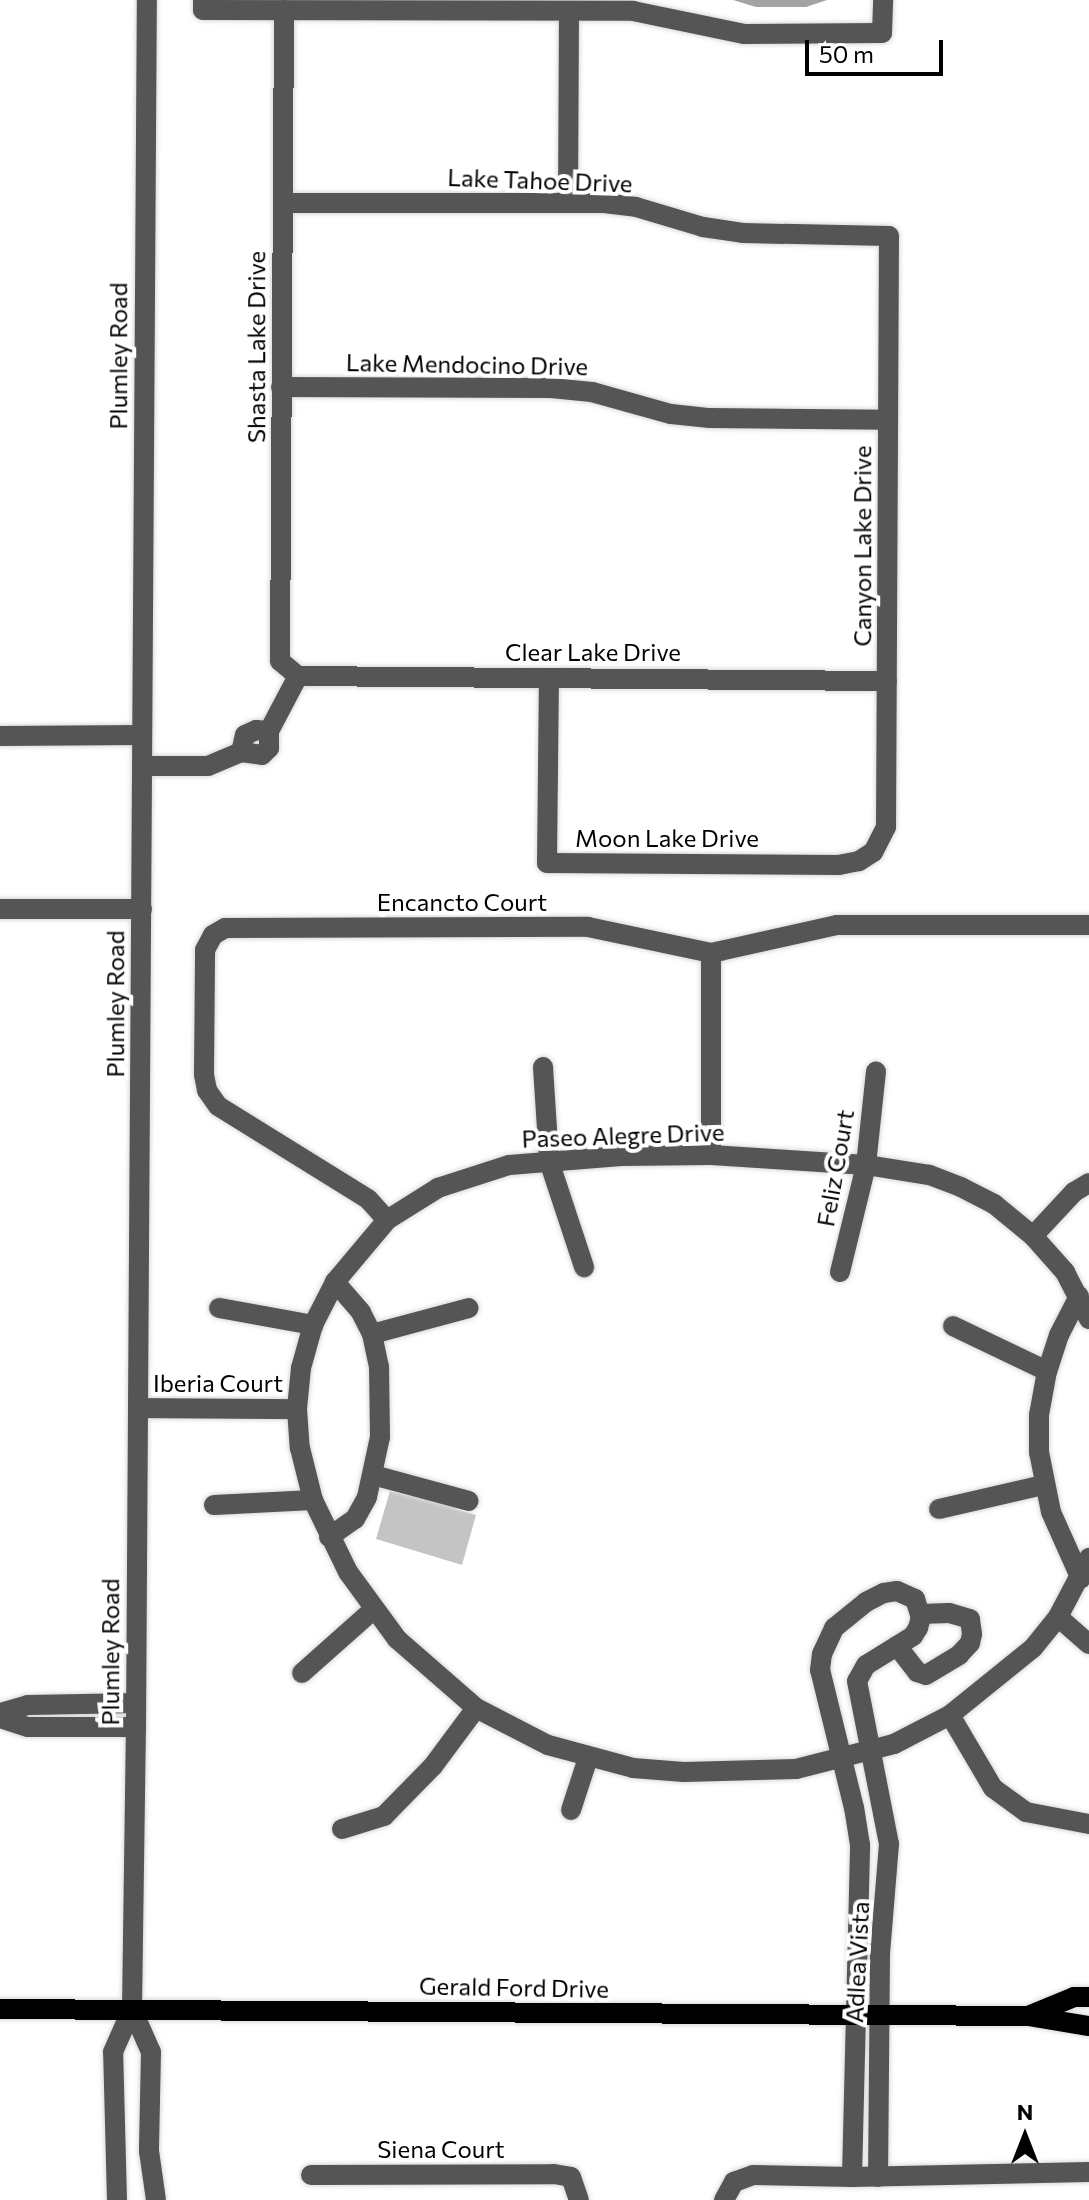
<!DOCTYPE html>
<style>
body{margin:0}
#map{position:relative;width:1089px;height:2200px;overflow:hidden;background:#fff;font-family:Commissioner,sans-serif}
div>[style]{position:absolute}
[style*='--x']{left:calc(var(--x)*1px);top:calc(var(--y)*1px);width:calc(var(--w)*1px);rotate:calc(var(--a)*1deg)}
.water>*{inset:0;background:#a3a3a3}
.building>*{inset:0;background:#c4c4c4}
.roads{filter:drop-shadow(0 0 2px #dbdbdb) drop-shadow(0 0 2px #dbdbdb)}
.minor>*{height:20px;margin:-10px;padding:0 10px;transform-origin:10px;border-radius:10px;background:#555}
.major>*{height:20px;margin:-10px;padding:0 10px;transform-origin:10px;border-radius:10px;background:#000}
span{translate:-50% -50%;white-space:nowrap;text-align:center;line-height:1.15;-webkit-text-stroke:8px #fff;paint-order:stroke}
.street-label{font-size:24px;color:#000}
.north{position:absolute;left:985px;top:2096px;width:80px;height:80px;-webkit-text-stroke:6px #fff;paint-order:stroke;rotate:0deg;font-size:22px;font-weight:700;line-height:32px;text-align:center;color:#000}
.north::after{content:'';display:block;margin:auto;width:28px;height:36px;background:#000;clip-path:polygon(50% 0,100% 100%,50% 72%,0 100%)}
.scale{position:absolute;left:805px;top:40px;width:138px;height:36px;box-sizing:border-box;border:4px solid #000;border-top:0;padding-left:10px;font-size:24px;line-height:28px;white-space:nowrap;color:#000;-webkit-text-stroke:6px #fff;paint-order:stroke}
</style>
<div id="map">
<div class="water">
<i style="clip-path:polygon(733px 0,827px 0,806px 7px,756px 7px)"></i>
</div>
<div class="building">
<i style="clip-path:polygon(390px 1491px,410px 1496px,412px 1492px,457px 1503px,455px 1509px,476px 1515px,462px 1565px,376px 1539px)"></i>
</div>
<div class="roads">
<div class="minor">
<i style="--x:203;--y:0;--w:10;--a:90"></i>
<i style="--x:203;--y:10;--w:430;--a:0.1"></i>
<i style="--x:633;--y:11;--w:113;--a:11.7"></i>
<i style="--x:744;--y:34;--w:138;--a:-0.4"></i>
<i style="--x:882;--y:33;--w:33;--a:-88"></i>
<i style="--x:284;--y:10;--w:651;--a:90.35"></i>
<i style="--x:280;--y:661;--w:23;--a:40"></i>
<i style="--x:283;--y:203;--w:321;--a:0"></i>
<i style="--x:604;--y:203;--w:32;--a:7"></i>
<i style="--x:636;--y:207;--w:70;--a:16.6"></i>
<i style="--x:703;--y:227;--w:40;--a:8.5"></i>
<i style="--x:743;--y:233;--w:146;--a:1.2"></i>
<i style="--x:889;--y:236;--w:591;--a:90.29"></i>
<i style="--x:886;--y:827;--w:28;--a:117"></i>
<i style="--x:873;--y:852;--w:17;--a:147"></i>
<i style="--x:859;--y:861;--w:20;--a:169"></i>
<i style="--x:839;--y:865;--w:292;--a:-179.6"></i>
<i style="--x:547;--y:863;--w:185;--a:-89.4"></i>
<i style="--x:568;--y:203;--w:192;--a:-89.7"></i>
<i style="--x:281;--y:387;--w:270;--a:0.2"></i>
<i style="--x:551;--y:388;--w:41;--a:5.6"></i>
<i style="--x:592;--y:392;--w:82;--a:15.6"></i>
<i style="--x:671;--y:414;--w:39;--a:6"></i>
<i style="--x:710;--y:418;--w:178;--a:0.6"></i>
<i style="--x:298;--y:676;--w:589;--a:0.49"></i>
<i style="--x:0;--y:736;--w:142;--a:-0.4"></i>
<i style="--x:241;--y:752;--w:21;--a:8"></i>
<i style="--x:262;--y:755;--w:10;--a:-45"></i>
<i style="--x:269;--y:748;--w:17;--a:-90"></i>
<i style="--x:269;--y:731;--w:62;--a:-62.2"></i>
<i style="--x:142;--y:766;--w:66;--a:0"></i>
<i style="--x:208;--y:766;--w:36;--a:-23"></i>
<i style="--x:241;--y:752;--w:17;--a:-77"></i>
<i style="--x:245;--y:735;--w:12;--a:-24"></i>
<i style="--x:256;--y:730;--w:13;--a:4"></i>
<i style="--x:0;--y:909;--w:142;--a:0"></i>
<i style="--x:543;--y:1067;--w:94;--a:86.3"></i>
<i style="--x:549;--y:1161;--w:112;--a:71.7"></i>
<i style="--x:711;--y:1155;--w:202;--a:-90"></i>
<i style="--x:387;--y:1220;--w:28;--a:-132"></i>
<i style="--x:368;--y:1199;--w:176;--a:-148.2"></i>
<i style="--x:218;--y:1106;--w:19;--a:-125"></i>
<i style="--x:207;--y:1090;--w:16;--a:-101"></i>
<i style="--x:204;--y:1074;--w:124;--a:-89.5"></i>
<i style="--x:205;--y:950;--w:17;--a:-62"></i>
<i style="--x:213;--y:935;--w:14;--a:-30"></i>
<i style="--x:225;--y:928;--w:363;--a:-0.2"></i>
<i style="--x:588;--y:927;--w:126;--a:11.9"></i>
<i style="--x:711;--y:953;--w:129;--a:-12.5"></i>
<i style="--x:837;--y:925;--w:252;--a:0"></i>
<i style="--x:1033;--y:1236;--w:60;--a:-47"></i>
<i style="--x:1074;--y:1192;--w:17;--a:-31"></i>
<i style="--x:840;--y:1272;--w:110;--a:-76.3"></i>
<i style="--x:866;--y:1165;--w:94;--a:-83.9"></i>
<i style="--x:1079;--y:1296;--w:44;--a:117.1"></i>
<i style="--x:1059;--y:1335;--w:38;--a:108"></i>
<i style="--x:1047;--y:1371;--w:45;--a:100.3"></i>
<i style="--x:1039;--y:1415;--w:37;--a:90"></i>
<i style="--x:1039;--y:1452;--w:61;--a:78.7"></i>
<i style="--x:1051;--y:1512;--w:73;--a:65.9"></i>
<i style="--x:219;--y:1308;--w:96;--a:10.3"></i>
<i style="--x:1089;--y:1319;--w:53;--a:-117.1"></i>
<i style="--x:1065;--y:1272;--w:48;--a:-131.6"></i>
<i style="--x:1033;--y:1236;--w:50;--a:-140.6"></i>
<i style="--x:994;--y:1204;--w:37;--a:-153"></i>
<i style="--x:961;--y:1187;--w:34;--a:-159"></i>
<i style="--x:929;--y:1175;--w:64;--a:-171"></i>
<i style="--x:866;--y:1165;--w:155;--a:-176.3"></i>
<i style="--x:711;--y:1155;--w:90;--a:179.4"></i>
<i style="--x:621;--y:1156;--w:112;--a:175.4"></i>
<i style="--x:509;--y:1165;--w:75;--a:162.1"></i>
<i style="--x:438;--y:1188;--w:60;--a:147.9"></i>
<i style="--x:387;--y:1220;--w:81;--a:130"></i>
<i style="--x:335;--y:1282;--w:48;--a:117.1"></i>
<i style="--x:313;--y:1325;--w:45;--a:105.6"></i>
<i style="--x:301;--y:1368;--w:41;--a:95.6"></i>
<i style="--x:297;--y:1409;--w:39;--a:86"></i>
<i style="--x:300;--y:1448;--w:54;--a:76"></i>
<i style="--x:313;--y:1500;--w:80;--a:64.1"></i>
<i style="--x:348;--y:1572;--w:83;--a:53.8"></i>
<i style="--x:397;--y:1639;--w:105;--a:41.1"></i>
<i style="--x:476;--y:1708;--w:81;--a:27.2"></i>
<i style="--x:548;--y:1745;--w:88;--a:15.1"></i>
<i style="--x:633;--y:1768;--w:51;--a:4.5"></i>
<i style="--x:684;--y:1772;--w:112;--a:-1.5"></i>
<i style="--x:796;--y:1769;--w:101;--a:-14.3"></i>
<i style="--x:894;--y:1744;--w:63;--a:-27.4"></i>
<i style="--x:950;--y:1715;--w:107;--a:-38.9"></i>
<i style="--x:1033;--y:1648;--w:40;--a:-51"></i>
<i style="--x:1058;--y:1617;--w:67;--a:-62.3"></i>
<i style="--x:953;--y:1326;--w:104;--a:25.6"></i>
<i style="--x:372;--y:1334;--w:100;--a:-15"></i>
<i style="--x:138;--y:1408;--w:159;--a:0.4"></i>
<i style="--x:373;--y:1475;--w:99;--a:15.2"></i>
<i style="--x:214;--y:1505;--w:99;--a:-2.9"></i>
<i style="--x:939;--y:1509;--w:107;--a:-13"></i>
<i style="--x:329;--y:1537;--w:32;--a:-35"></i>
<i style="--x:355;--y:1519;--w:25;--a:-61"></i>
<i style="--x:367;--y:1497;--w:61;--a:-77.8"></i>
<i style="--x:380;--y:1437;--w:70;--a:-90.8"></i>
<i style="--x:379;--y:1367;--w:34;--a:-102"></i>
<i style="--x:372;--y:1334;--w:25;--a:-117"></i>
<i style="--x:361;--y:1312;--w:40;--a:-131"></i>
<i style="--x:1058;--y:1617;--w:41;--a:41.1"></i>
<i style="--x:897;--y:1646;--w:33;--a:52"></i>
<i style="--x:917;--y:1672;--w:9;--a:18"></i>
<i style="--x:926;--y:1675;--w:39;--a:-31"></i>
<i style="--x:959;--y:1655;--w:16;--a:-47"></i>
<i style="--x:970;--y:1643;--w:9;--a:-77"></i>
<i style="--x:972;--y:1634;--w:15;--a:-98"></i>
<i style="--x:970;--y:1619;--w:22;--a:-164"></i>
<i style="--x:949;--y:1613;--w:28;--a:178"></i>
<i style="--x:302;--y:1673;--w:95;--a:-41.6"></i>
<i style="--x:0;--y:1713;--w:29;--a:-16"></i>
<i style="--x:28;--y:1705;--w:108;--a:-1.1"></i>
<i style="--x:950;--y:1715;--w:85;--a:59.5"></i>
<i style="--x:993;--y:1788;--w:41;--a:36"></i>
<i style="--x:1026;--y:1812;--w:64;--a:10.8"></i>
<i style="--x:0;--y:1718;--w:29;--a:18"></i>
<i style="--x:28;--y:1727;--w:108;--a:0"></i>
<i style="--x:571;--y:1810;--w:55;--a:-71.9"></i>
<i style="--x:342;--y:1829;--w:44;--a:-17.2"></i>
<i style="--x:384;--y:1816;--w:70;--a:-45.6"></i>
<i style="--x:433;--y:1766;--w:72;--a:-53.4"></i>
<i style="--x:132;--y:2009;--w:47;--a:66.2"></i>
<i style="--x:151;--y:2052;--w:99;--a:91.2"></i>
<i style="--x:149;--y:2151;--w:49;--a:81.9"></i>
<i style="--x:311;--y:2175;--w:243;--a:-0.2"></i>
<i style="--x:554;--y:2174;--w:17;--a:10"></i>
<i style="--x:571;--y:2177;--w:24;--a:71"></i>
<i style="--x:852;--y:2177;--w:332;--a:-88.6"></i>
<i style="--x:860;--y:1845;--w:37;--a:-99"></i>
<i style="--x:854;--y:1808;--w:142;--a:-103.8"></i>
<i style="--x:820;--y:1670;--w:16;--a:-83"></i>
<i style="--x:822;--y:1654;--w:29;--a:-65"></i>
<i style="--x:834;--y:1628;--w:41;--a:-39.1"></i>
<i style="--x:866;--y:1602;--w:20;--a:-27"></i>
<i style="--x:884;--y:1593;--w:13;--a:-9"></i>
<i style="--x:897;--y:1591;--w:20;--a:24"></i>
<i style="--x:915;--y:1599;--w:19;--a:72"></i>
<i style="--x:921;--y:1617;--w:11;--a:105"></i>
<i style="--x:918;--y:1628;--w:9;--a:122"></i>
<i style="--x:913;--y:1636;--w:55;--a:148.3"></i>
<i style="--x:866;--y:1665;--w:18;--a:119"></i>
<i style="--x:857;--y:1681;--w:166;--a:78.9"></i>
<i style="--x:889;--y:1844;--w:109;--a:94.7"></i>
<i style="--x:880;--y:1953;--w:224;--a:90.5"></i>
<i style="--x:117;--y:2200;--w:148;--a:-91.5"></i>
<i style="--x:113;--y:2052;--w:47;--a:-66.2"></i>
<i style="--x:132;--y:2009;--w:282;--a:-89.2"></i>
<i style="--x:136;--y:1727;--w:1727;--a:-89.64"></i>
<i style="--x:724;--y:2200;--w:21;--a:-61"></i>
<i style="--x:734;--y:2182;--w:20;--a:-20"></i>
<i style="--x:753;--y:2175;--w:99;--a:1.2"></i>
<i style="--x:852;--y:2177;--w:237;--a:-1.2"></i>
</div>
<div class="major">
<i style="--x:0;--y:2009;--w:1028;--a:0.39"></i>
<i style="--x:1028;--y:2016;--w:62;--a:9.3"></i>
<i style="--x:1028;--y:2016;--w:50;--a:-22.4"></i>
<i style="--x:1074;--y:1997;--w:15;--a:0"></i>
</div>
</div>
<div class="street-label">
<span style="left:540px;top:180px;rotate:2deg">Lake Tahoe Drive</span>
<span style="left:256px;top:347px;rotate:-90deg">Shasta Lake Drive</span>
<span style="left:118px;top:356px;rotate:-90deg">Plumley Road</span>
<span style="left:467px;top:364px;rotate:1deg">Lake Mendocino Drive</span>
<span style="left:862px;top:546px;rotate:-90deg">Canyon Lake Drive</span>
<span style="left:593px;top:652px">Clear Lake Drive</span>
<span style="left:667px;top:838px">Moon Lake Drive</span>
<span style="left:462px;top:902px">Encancto Court</span>
<span style="left:115px;top:1004px;rotate:-90deg">Plumley Road</span>
<span style="left:623px;top:1135px;rotate:-2deg">Paseo Alegre Drive</span>
<span style="left:835px;top:1168px;rotate:-80deg">Feliz Court</span>
<span style="left:218px;top:1383px">Iberia Court</span>
<span style="left:110px;top:1652px;rotate:-90deg">Plumley Road</span>
<span style="left:857px;top:1962px;rotate:-87deg">Adlea Vista</span>
<span style="left:514px;top:1987px;rotate:1deg">Gerald Ford Drive</span>
<span style="left:441px;top:2149px">Siena Court</span>
</div>
<div class="north">N</div>
<div class="scale">50 m</div>
</div>
